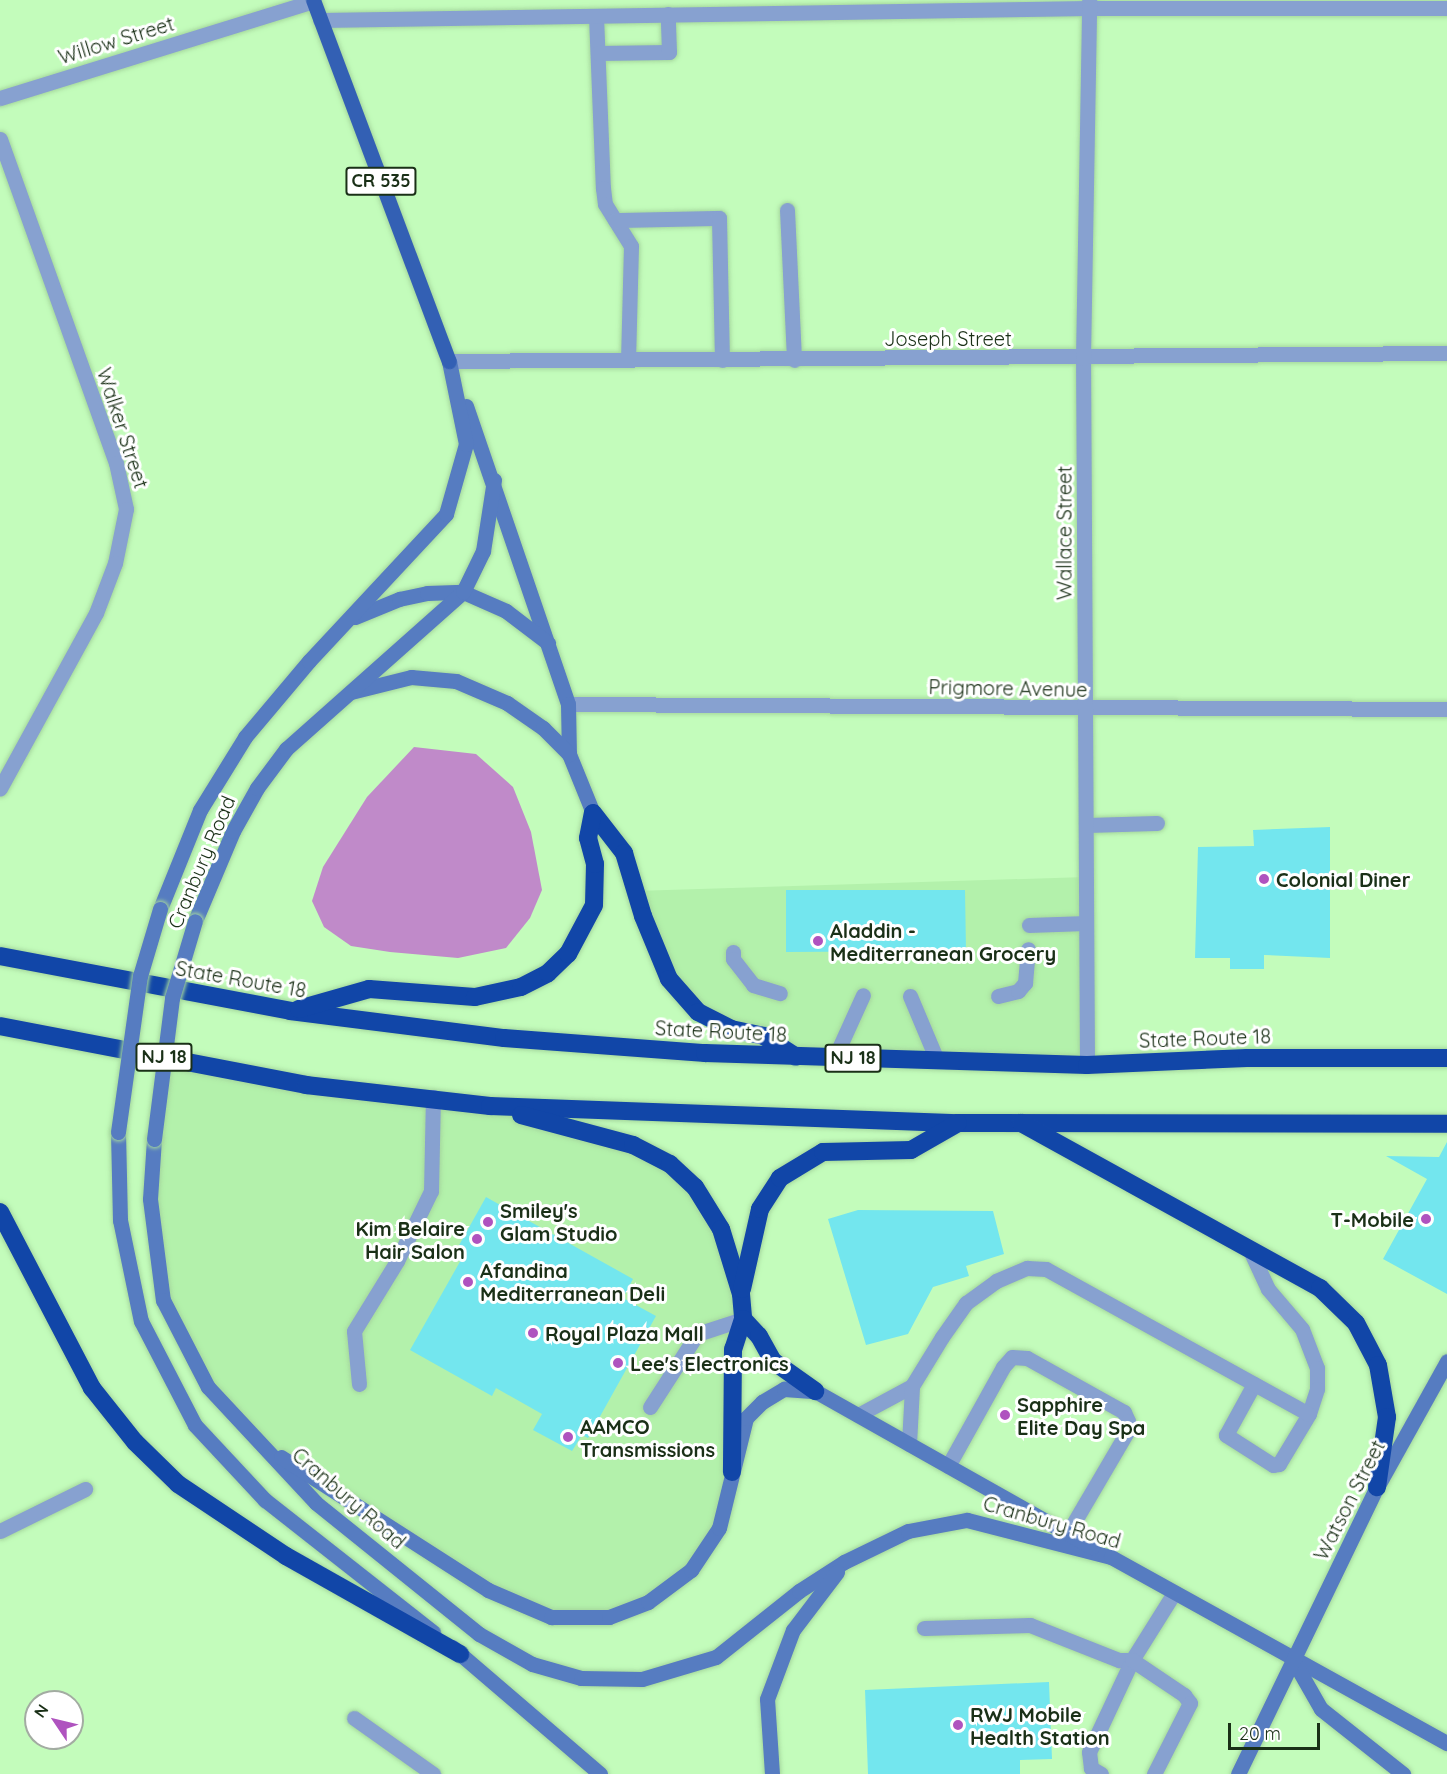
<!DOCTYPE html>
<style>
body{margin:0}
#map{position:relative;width:1447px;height:1774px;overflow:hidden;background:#c3fcbb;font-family:Quicksand,sans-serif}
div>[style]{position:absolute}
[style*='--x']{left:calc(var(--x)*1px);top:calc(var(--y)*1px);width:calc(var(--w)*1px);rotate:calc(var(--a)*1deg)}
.built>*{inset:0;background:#b3f1ab}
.water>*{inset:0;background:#c08ac9}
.building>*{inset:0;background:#73e6ee}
.roads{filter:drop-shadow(0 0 2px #a5d79d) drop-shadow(0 0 2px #a5d79d)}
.lane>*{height:15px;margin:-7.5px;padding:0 7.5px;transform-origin:7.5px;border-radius:7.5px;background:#87a1d0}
.street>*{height:15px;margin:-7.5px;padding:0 7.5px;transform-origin:7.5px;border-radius:7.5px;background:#87a1d0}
.secondary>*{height:15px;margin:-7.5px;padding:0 7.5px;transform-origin:7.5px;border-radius:7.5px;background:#567cc1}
.primary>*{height:15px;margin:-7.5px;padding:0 7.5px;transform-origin:7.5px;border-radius:7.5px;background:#3360b4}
.highway>*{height:18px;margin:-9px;padding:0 9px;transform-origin:9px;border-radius:9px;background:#1146a8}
.bridges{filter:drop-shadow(0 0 2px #a5d79d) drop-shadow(0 0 2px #a5d79d)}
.secondary-bridge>*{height:15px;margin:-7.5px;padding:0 7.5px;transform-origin:7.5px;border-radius:7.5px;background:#567cc1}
.dots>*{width:16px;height:16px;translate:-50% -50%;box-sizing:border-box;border:3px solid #fff;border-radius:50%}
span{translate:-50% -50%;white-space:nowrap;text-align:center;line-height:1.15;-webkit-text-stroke:6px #fff;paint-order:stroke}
.shield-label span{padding:2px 4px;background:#fff;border:2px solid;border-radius:4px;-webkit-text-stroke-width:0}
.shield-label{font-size:18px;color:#1a3017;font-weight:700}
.street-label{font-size:20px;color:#1a3017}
.poi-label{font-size:20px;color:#1a3017;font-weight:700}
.left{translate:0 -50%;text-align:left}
.right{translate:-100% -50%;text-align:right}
.north{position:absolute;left:24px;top:1690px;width:60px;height:60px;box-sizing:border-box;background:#fff;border:2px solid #a3aca2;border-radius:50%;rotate:305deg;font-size:16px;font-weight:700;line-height:24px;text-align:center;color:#1a3017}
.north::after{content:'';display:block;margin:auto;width:21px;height:27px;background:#af53bf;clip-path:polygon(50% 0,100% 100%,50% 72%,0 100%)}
.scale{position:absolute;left:1228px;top:1723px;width:92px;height:27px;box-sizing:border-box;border:3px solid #1a3017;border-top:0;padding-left:8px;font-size:18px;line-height:21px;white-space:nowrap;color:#1a3017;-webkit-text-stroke:4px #fff;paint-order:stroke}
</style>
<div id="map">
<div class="built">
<i style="clip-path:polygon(1086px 877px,1087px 1065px,834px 1059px,731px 1029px,669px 979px,635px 891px)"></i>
<i style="clip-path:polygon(166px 1057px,490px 1106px,633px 1145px,695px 1187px,741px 1294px,719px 1528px,691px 1570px,609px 1617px,551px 1617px,488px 1590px,249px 1435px,208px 1387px,163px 1300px,150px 1199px)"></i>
</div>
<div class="water">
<i style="clip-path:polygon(414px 747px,476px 754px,513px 787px,531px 832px,542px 890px,530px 918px,506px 948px,458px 958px,390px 952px,351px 946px,324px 927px,312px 901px,323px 867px,367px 797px)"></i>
</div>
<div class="building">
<i style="clip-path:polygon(1330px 827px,1330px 958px,1264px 955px,1264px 969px,1230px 969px,1230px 958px,1195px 958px,1198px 847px,1254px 846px,1253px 830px)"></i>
<i style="clip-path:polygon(786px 890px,965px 890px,966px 951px,786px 952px)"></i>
<i style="clip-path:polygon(1447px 1142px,1447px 1294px,1383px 1259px,1427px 1179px,1386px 1156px,1439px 1157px)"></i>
<i style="clip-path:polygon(486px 1197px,633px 1279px,623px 1298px,656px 1316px,588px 1438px,582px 1435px,572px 1451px,533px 1430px,542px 1414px,496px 1388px,492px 1396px,410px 1350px,466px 1251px,458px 1247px)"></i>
<i style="clip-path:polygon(858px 1210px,993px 1211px,1004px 1254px,966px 1266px,969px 1276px,933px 1287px,908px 1334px,866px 1345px,828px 1219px)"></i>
<i style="clip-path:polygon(1049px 1682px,1052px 1759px,1020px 1760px,1020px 1774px,868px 1774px,865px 1690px)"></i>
</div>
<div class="roads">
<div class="lane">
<i style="--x:596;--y:16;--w:172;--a:87.7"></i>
<i style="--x:603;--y:188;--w:16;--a:83"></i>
<i style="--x:605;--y:204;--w:49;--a:58.2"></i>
<i style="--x:631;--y:246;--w:114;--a:91.5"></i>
<i style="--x:598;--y:53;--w:71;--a:-0.8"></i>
<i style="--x:669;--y:52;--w:38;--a:-92"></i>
<i style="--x:787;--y:210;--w:150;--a:87.3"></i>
<i style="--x:615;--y:220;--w:104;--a:-1.1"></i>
<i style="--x:719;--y:218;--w:142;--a:88.8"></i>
<i style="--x:1086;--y:825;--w:71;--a:-1.6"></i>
<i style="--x:1029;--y:925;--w:57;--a:-2"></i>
<i style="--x:733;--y:952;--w:7;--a:90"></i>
<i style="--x:733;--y:959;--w:33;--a:52"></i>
<i style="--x:753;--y:985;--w:28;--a:17"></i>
<i style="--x:910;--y:996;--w:67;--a:67.2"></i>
<i style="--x:998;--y:996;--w:21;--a:-14"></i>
<i style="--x:1018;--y:991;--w:11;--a:-49"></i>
<i style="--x:1025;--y:983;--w:34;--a:-85"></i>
<i style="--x:834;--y:1059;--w:70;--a:-65.6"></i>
<i style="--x:1249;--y:1248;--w:45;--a:65.1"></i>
<i style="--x:1268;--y:1289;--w:52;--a:49.6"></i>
<i style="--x:1302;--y:1329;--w:42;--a:69"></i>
<i style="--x:1317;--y:1368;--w:21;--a:90"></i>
<i style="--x:1317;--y:1389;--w:26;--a:108"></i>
<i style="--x:1309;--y:1414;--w:58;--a:121"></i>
<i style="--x:1279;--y:1464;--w:6;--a:171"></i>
<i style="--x:1273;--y:1465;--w:56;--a:-147.4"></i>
<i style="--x:1226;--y:1435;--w:58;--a:-61.2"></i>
<i style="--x:359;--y:1384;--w:53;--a:-95.4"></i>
<i style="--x:354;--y:1331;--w:82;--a:-58.4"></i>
<i style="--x:397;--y:1261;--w:78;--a:-64.1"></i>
<i style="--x:431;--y:1191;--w:94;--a:-88.8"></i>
<i style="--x:650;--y:1407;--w:87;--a:-57.2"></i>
<i style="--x:697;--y:1334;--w:48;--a:-18.1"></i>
<i style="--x:858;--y:1415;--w:61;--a:-28.2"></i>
<i style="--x:909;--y:1444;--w:58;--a:-87"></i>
<i style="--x:912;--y:1386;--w:57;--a:-58.5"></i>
<i style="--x:942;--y:1337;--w:42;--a:-54.8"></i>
<i style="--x:966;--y:1303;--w:37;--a:-36"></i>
<i style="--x:996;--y:1281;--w:34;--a:-23"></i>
<i style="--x:1027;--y:1268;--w:19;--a:3"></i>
<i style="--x:1046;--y:1269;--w:300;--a:28.9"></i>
<i style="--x:948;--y:1466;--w:113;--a:-60.9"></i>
<i style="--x:1003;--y:1367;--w:13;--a:-48"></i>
<i style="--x:1012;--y:1357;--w:15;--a:4"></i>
<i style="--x:1027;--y:1358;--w:111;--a:29.1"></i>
<i style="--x:1124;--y:1412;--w:10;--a:66"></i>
<i style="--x:1128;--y:1421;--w:11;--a:95"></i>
<i style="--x:1127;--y:1432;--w:129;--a:120.4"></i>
<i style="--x:924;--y:1628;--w:106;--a:-1.6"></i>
<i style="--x:1030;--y:1625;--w:96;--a:21.5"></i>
<i style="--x:1119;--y:1660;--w:13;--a:0"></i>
<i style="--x:1132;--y:1660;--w:79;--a:-57.9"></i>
<i style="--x:354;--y:1718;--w:97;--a:35.3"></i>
<i style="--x:1101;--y:1774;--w:12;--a:-149"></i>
<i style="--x:1091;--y:1768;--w:16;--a:-97"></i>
<i style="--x:1089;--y:1752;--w:102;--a:-64.9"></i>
<i style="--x:1132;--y:1660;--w:63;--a:33.9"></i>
<i style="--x:1184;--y:1695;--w:10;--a:53"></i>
<i style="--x:1190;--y:1703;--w:80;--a:116.9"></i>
</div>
<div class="street">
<i style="--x:320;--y:20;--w:769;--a:-0.89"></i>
<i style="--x:1089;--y:8;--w:358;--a:0"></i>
<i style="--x:0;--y:98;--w:328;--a:-17.2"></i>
<i style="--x:0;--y:139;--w:344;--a:70.3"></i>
<i style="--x:116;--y:463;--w:47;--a:77.7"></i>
<i style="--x:126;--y:509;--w:55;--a:101.5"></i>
<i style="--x:115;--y:563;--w:53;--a:110.8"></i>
<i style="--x:96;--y:613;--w:200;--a:118.7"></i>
<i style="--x:449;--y:361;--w:998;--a:-0.46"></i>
<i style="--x:568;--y:704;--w:879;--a:0.33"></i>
<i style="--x:1087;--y:1065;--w:707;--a:-90.32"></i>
<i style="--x:1083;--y:358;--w:358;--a:-89"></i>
<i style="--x:0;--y:1531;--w:95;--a:-26.3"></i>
</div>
<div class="secondary">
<i style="--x:466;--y:406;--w:315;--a:71.1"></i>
<i style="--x:568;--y:704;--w:50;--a:88.9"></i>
<i style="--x:569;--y:754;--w:64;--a:67.9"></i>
<i style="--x:355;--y:617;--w:48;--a:-22.2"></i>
<i style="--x:399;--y:599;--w:29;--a:-12"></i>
<i style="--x:427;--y:593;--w:36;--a:-2"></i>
<i style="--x:463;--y:592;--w:47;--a:23.8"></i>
<i style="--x:506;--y:611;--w:53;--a:37.3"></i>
<i style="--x:351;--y:692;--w:62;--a:-14"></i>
<i style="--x:411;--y:677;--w:45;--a:5.1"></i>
<i style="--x:456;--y:681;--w:56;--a:23.3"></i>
<i style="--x:507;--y:703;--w:44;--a:34.8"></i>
<i style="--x:543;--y:728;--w:37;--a:45"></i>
<i style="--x:160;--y:909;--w:107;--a:-68"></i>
<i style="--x:200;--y:810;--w:86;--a:-58.3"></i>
<i style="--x:245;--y:737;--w:99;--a:-49.9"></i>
<i style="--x:309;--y:661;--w:201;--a:-47"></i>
<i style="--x:446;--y:514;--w:73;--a:-74.1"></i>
<i style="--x:466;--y:444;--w:85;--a:-101.6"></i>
<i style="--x:195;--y:921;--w:98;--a:-67.1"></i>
<i style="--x:233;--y:831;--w:49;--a:-60.8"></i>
<i style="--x:257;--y:788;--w:49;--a:-53.4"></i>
<i style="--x:286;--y:749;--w:237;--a:-41.6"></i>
<i style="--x:463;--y:592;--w:46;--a:-64"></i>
<i style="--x:483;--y:551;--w:72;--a:-81.2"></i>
<i style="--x:118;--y:1132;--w:88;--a:88.7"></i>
<i style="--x:120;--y:1220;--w:103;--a:78.3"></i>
<i style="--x:141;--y:1321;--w:117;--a:62.6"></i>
<i style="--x:195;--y:1425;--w:103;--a:47"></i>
<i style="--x:265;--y:1500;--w:214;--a:38.2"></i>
<i style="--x:154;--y:1139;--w:60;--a:93.8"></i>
<i style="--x:150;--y:1199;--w:102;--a:82.7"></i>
<i style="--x:163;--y:1300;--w:98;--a:62.7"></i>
<i style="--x:208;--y:1387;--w:158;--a:47"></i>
<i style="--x:316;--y:1503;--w:209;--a:38.8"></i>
<i style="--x:479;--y:1634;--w:61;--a:29.5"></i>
<i style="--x:532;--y:1664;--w:51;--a:15.9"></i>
<i style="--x:581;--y:1678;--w:61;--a:0.9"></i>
<i style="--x:642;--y:1679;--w:77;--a:-16.6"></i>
<i style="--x:716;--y:1657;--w:106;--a:-38.5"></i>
<i style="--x:799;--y:1591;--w:54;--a:-32.8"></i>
<i style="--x:844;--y:1562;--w:71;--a:-25.8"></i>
<i style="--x:908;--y:1531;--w:60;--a:-10.6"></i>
<i style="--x:967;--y:1520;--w:149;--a:14.4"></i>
<i style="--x:1111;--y:1557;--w:384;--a:29"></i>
<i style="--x:281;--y:1457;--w:246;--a:32.7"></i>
<i style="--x:488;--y:1590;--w:69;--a:23.2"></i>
<i style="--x:551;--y:1617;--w:58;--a:0"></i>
<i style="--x:609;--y:1617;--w:42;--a:-21"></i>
<i style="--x:648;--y:1602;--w:54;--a:-36.7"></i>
<i style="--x:691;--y:1570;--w:50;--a:-56.3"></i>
<i style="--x:719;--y:1528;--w:113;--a:-76.2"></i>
<i style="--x:746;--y:1418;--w:23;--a:-45"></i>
<i style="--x:762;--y:1402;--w:26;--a:-31"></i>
<i style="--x:784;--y:1389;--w:31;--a:4"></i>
<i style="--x:815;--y:1391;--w:318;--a:29.4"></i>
<i style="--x:452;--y:1647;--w:195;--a:40.6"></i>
<i style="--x:1293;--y:1660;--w:56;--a:60.3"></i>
<i style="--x:1321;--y:1709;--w:105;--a:38.4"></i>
<i style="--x:772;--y:1774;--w:75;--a:-93.8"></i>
<i style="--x:767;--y:1699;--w:74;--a:-69.4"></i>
<i style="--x:793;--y:1630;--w:73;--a:-52.8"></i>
<i style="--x:1238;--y:1774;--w:319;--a:-64.2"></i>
<i style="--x:1377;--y:1487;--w:144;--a:-60.9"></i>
</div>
<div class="primary">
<i style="--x:313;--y:0;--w:386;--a:69.4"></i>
</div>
<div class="highway">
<i style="--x:593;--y:813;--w:51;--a:52.2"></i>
<i style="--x:624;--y:853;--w:66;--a:73.2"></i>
<i style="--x:643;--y:916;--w:68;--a:67.6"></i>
<i style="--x:669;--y:979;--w:44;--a:48.7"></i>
<i style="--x:698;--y:1012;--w:37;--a:27"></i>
<i style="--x:731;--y:1029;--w:34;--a:12"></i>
<i style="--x:764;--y:1036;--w:38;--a:33"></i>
<i style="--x:0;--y:956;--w:295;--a:10.7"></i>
<i style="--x:290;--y:1011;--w:216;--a:7.2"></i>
<i style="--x:504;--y:1038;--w:202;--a:4.3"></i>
<i style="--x:705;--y:1053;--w:382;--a:1.8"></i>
<i style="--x:1087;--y:1065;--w:160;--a:-2.5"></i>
<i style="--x:1247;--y:1058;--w:200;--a:0"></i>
<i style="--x:299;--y:1009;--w:73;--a:-15.9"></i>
<i style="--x:369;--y:989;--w:106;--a:4.3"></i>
<i style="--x:475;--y:997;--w:47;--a:-12.3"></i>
<i style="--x:521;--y:987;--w:30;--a:-27"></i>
<i style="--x:548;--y:973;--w:28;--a:-44"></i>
<i style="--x:568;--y:954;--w:55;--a:-62"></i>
<i style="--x:594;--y:905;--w:41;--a:-88.6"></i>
<i style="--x:595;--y:864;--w:27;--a:-105"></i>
<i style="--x:588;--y:838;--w:25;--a:-79"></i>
<i style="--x:0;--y:1026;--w:312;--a:10.9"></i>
<i style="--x:306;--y:1085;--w:185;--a:6.5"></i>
<i style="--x:490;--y:1106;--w:468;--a:2.1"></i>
<i style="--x:958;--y:1123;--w:489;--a:0.1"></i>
<i style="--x:521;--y:1115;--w:116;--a:15"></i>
<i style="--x:633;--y:1145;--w:42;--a:27.2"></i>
<i style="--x:670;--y:1164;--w:34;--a:43"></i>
<i style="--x:695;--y:1187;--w:49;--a:58.2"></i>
<i style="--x:721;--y:1229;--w:68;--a:72.9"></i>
<i style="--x:741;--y:1294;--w:25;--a:85"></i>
<i style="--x:743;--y:1319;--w:32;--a:108"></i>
<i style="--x:733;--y:1349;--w:123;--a:90.5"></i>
<i style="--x:1021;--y:1123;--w:342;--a:28.9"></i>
<i style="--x:1320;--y:1288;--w:50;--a:44.2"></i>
<i style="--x:1356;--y:1323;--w:47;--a:62.4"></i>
<i style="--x:1378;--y:1365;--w:53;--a:80.2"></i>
<i style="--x:1387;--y:1417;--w:71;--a:98.1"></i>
<i style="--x:0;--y:1212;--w:199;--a:62.4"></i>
<i style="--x:92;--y:1388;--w:69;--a:51.5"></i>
<i style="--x:135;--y:1442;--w:60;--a:44.3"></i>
<i style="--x:178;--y:1484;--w:130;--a:33.7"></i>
<i style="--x:286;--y:1556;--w:200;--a:29.4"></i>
<i style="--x:742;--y:1289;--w:82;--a:-77.3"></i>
<i style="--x:760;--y:1209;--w:37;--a:-57"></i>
<i style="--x:780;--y:1178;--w:50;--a:-31.2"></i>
<i style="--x:823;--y:1152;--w:88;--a:-1.3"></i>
<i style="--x:911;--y:1150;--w:54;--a:-29.9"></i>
<i style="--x:743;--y:1319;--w:23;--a:47"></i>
<i style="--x:759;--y:1336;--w:29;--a:61"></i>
<i style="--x:773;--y:1361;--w:52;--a:35.5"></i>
</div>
</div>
<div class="bridges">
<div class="secondary-bridge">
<i style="--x:118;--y:1132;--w:158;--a:-82"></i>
<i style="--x:140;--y:976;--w:70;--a:-73.4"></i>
<i style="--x:154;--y:1139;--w:142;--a:-82.7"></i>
<i style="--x:172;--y:998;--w:80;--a:-73.4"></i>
</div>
</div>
<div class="dots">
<i style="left:1264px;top:879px;background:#af53bf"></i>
<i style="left:818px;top:941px;background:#af53bf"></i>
<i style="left:1426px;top:1219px;background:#af53bf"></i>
<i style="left:488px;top:1222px;background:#af53bf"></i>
<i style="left:477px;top:1239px;background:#af53bf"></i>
<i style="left:468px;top:1282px;background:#af53bf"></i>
<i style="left:533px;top:1333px;background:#af53bf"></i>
<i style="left:618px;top:1363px;background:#af53bf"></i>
<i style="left:1005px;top:1415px;background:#af53bf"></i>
<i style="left:568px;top:1437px;background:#af53bf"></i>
<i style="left:958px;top:1725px;background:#af53bf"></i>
</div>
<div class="shield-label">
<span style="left:381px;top:181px">CR 535</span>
<span style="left:164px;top:1057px">NJ 18</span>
<span style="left:853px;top:1058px">NJ 18</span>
</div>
<div class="street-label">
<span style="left:116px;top:40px;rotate:-17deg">Willow Street</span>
<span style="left:948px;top:338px">Joseph Street</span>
<span style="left:123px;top:428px;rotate:72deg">Walker Street</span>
<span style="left:1064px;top:533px;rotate:-90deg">Wallace Street</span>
<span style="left:1008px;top:688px;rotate:1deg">Prigmore Avenue</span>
<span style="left:201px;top:862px;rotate:-67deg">Cranbury Road</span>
<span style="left:241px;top:979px;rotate:10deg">State Route 18</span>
<span style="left:721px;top:1031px;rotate:3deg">State Route 18</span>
<span style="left:1205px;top:1038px;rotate:-2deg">State Route 18</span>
<span style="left:349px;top:1498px;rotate:41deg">Cranbury Road</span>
<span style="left:1349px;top:1500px;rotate:-63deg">Watson Street</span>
<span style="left:1052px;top:1522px;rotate:16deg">Cranbury Road</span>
</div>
<div class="poi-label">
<span class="left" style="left:1276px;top:879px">Colonial Diner</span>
<span class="left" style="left:830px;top:942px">Aladdin -<br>Mediterranean Grocery</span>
<span class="left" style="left:500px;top:1222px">Smiley's<br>Glam Studio</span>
<span class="right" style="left:1414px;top:1219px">T-Mobile</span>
<span class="right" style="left:465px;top:1240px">Kim Belaire<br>Hair Salon</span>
<span class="left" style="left:480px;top:1282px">Afandina<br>Mediterranean Deli</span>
<span class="left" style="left:545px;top:1333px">Royal Plaza Mall</span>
<span class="left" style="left:630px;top:1363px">Lee's Electronics</span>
<span class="left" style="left:1017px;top:1416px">Sapphire<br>Elite Day Spa</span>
<span class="left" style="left:580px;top:1438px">AAMCO<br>Transmissions</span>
<span class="left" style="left:970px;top:1726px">RWJ Mobile<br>Health Station</span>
</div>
<div class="north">N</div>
<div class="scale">20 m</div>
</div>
